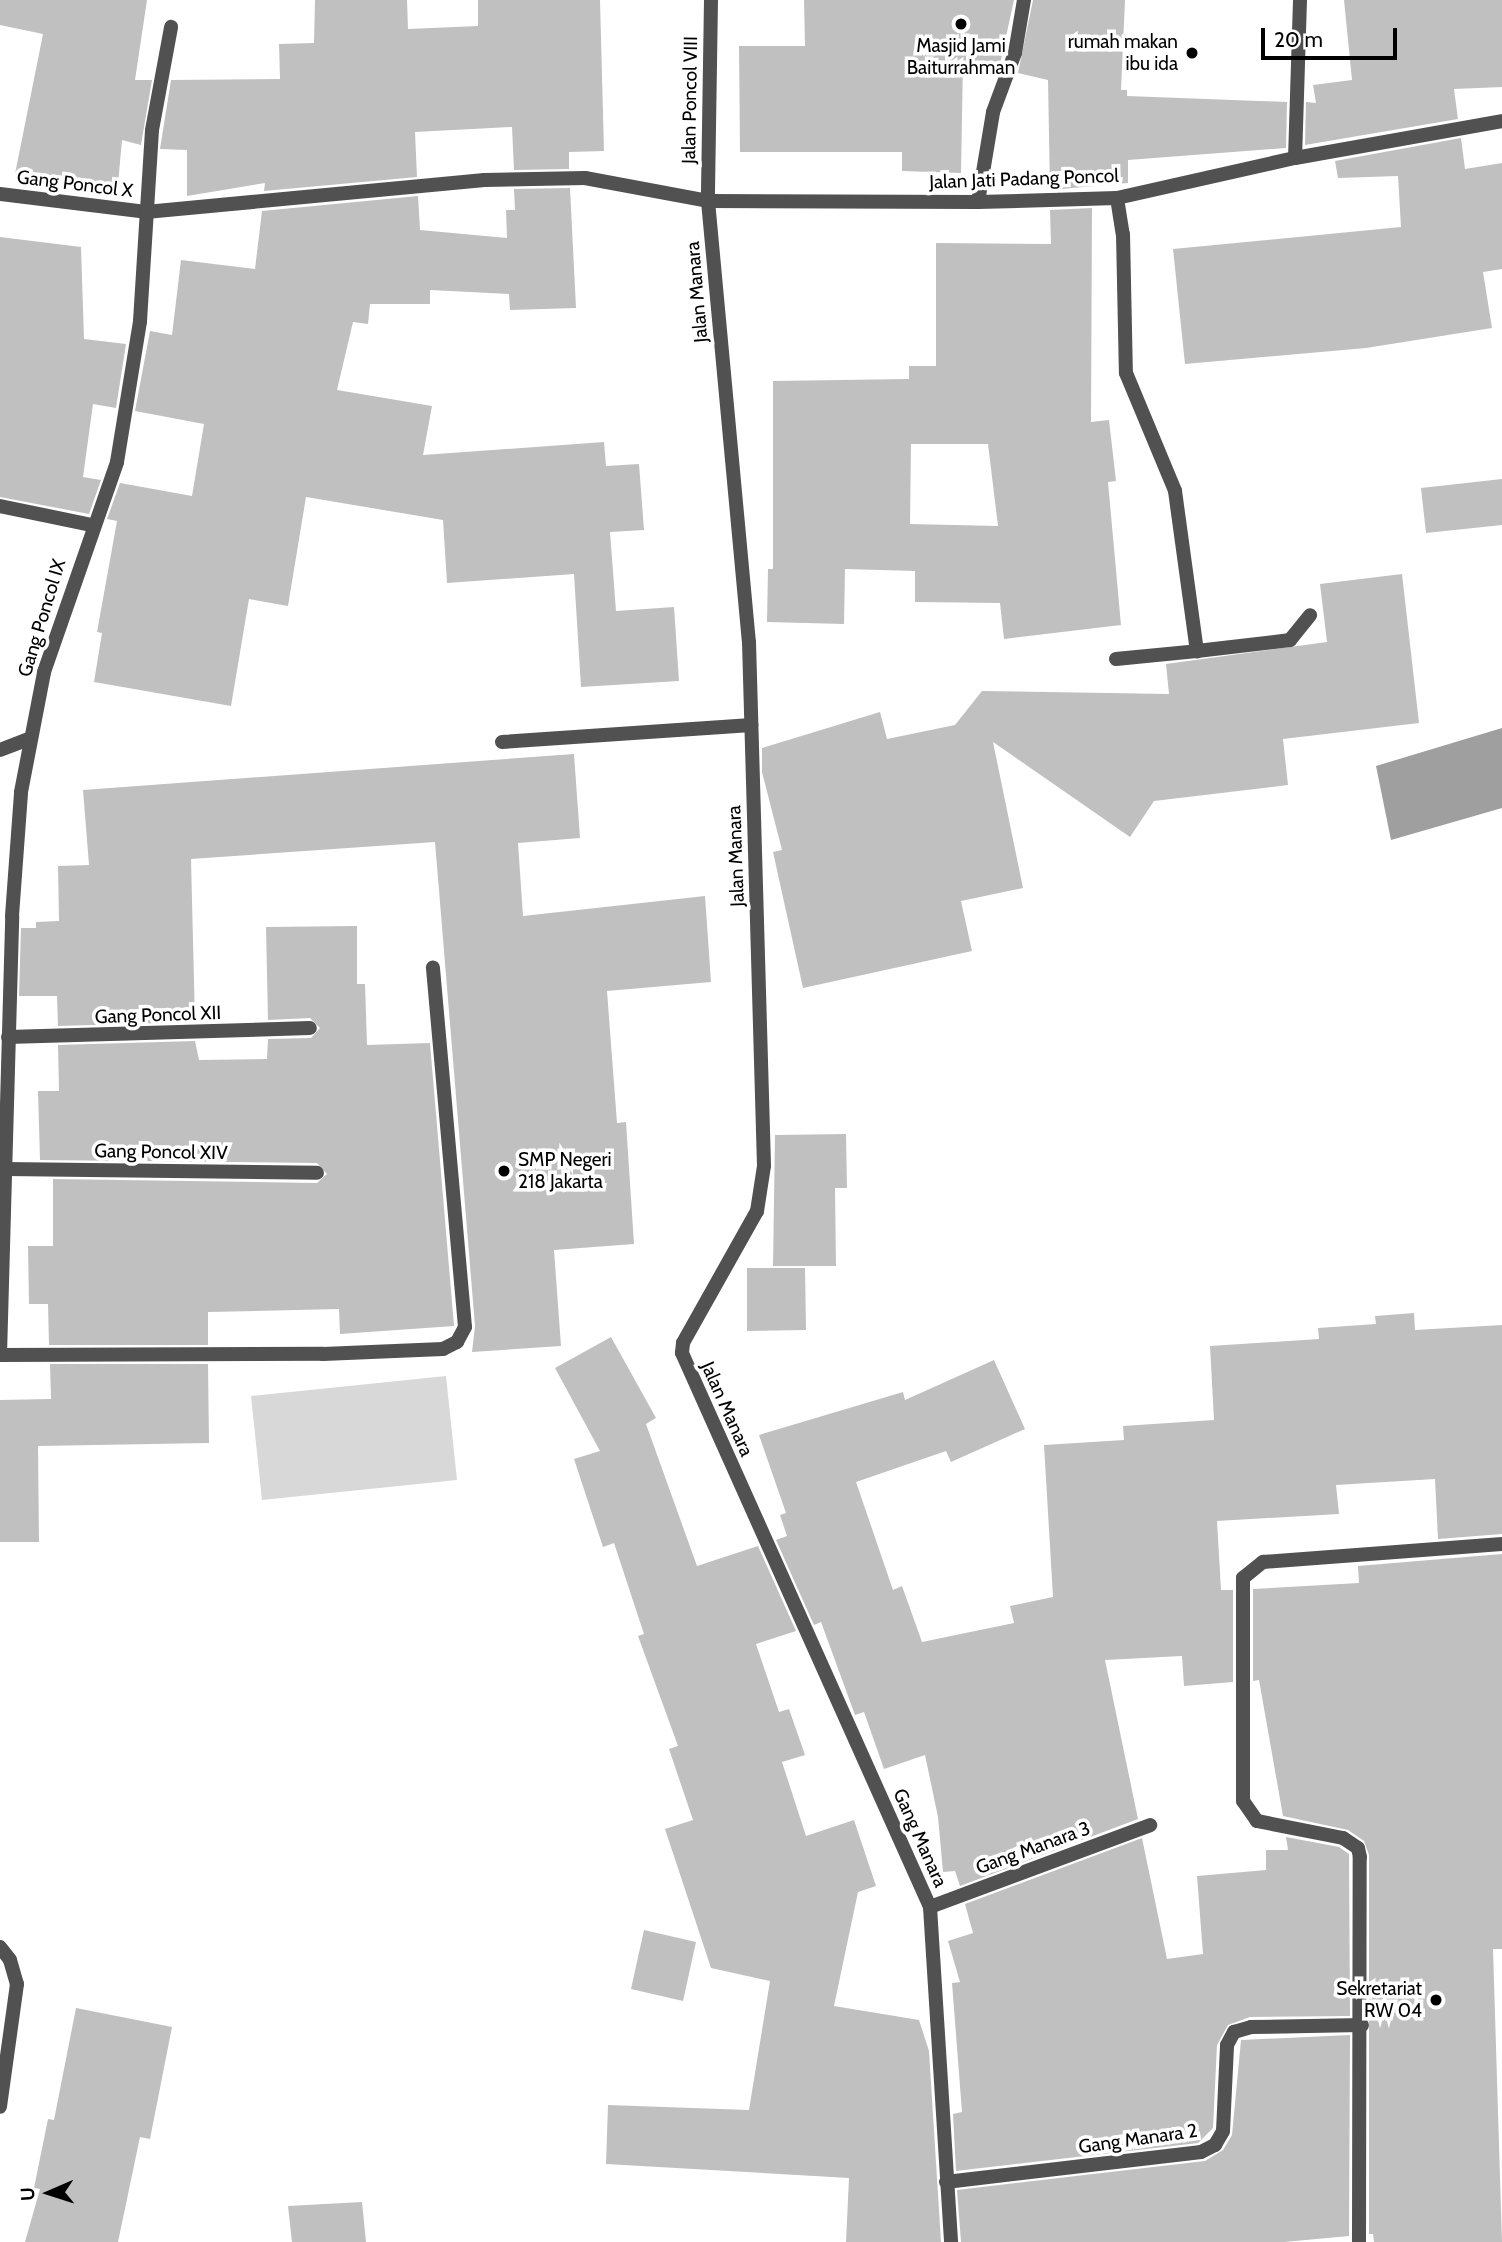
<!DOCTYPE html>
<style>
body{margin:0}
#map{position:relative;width:1502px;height:2242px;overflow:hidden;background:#fff;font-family:Cabin,sans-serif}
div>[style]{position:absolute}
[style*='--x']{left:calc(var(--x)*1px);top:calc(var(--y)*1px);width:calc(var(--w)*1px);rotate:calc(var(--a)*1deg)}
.green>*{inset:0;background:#d8d8d8}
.water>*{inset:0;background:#9f9f9f}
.building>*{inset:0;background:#c0c0c0}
.service>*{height:14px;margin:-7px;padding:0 7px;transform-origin:7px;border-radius:7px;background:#515151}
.minor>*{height:14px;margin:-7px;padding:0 7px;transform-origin:7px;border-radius:7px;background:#515151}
.tertiary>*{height:14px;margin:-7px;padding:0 7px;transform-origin:7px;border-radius:7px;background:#515151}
.dots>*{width:19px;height:19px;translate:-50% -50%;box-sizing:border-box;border:4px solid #fff;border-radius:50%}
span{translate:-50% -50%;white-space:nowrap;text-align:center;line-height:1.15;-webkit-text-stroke:7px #fff;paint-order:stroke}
.poi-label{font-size:19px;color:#000}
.right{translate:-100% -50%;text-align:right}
.left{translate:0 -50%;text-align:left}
.street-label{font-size:19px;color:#000}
.north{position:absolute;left:14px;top:2158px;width:70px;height:70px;-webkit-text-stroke:5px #fff;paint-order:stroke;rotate:267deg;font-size:19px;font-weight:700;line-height:28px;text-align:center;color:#000}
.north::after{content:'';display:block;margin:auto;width:24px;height:32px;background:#000;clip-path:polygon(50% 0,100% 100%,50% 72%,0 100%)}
.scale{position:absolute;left:1261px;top:28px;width:136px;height:32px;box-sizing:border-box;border:4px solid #000;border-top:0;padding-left:9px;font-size:21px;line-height:24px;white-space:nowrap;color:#000;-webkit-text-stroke:5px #fff;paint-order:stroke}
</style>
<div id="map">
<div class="green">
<i style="clip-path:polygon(446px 1376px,457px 1480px,262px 1500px,251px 1396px)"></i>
</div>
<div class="water">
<i style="clip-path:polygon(1502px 728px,1502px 808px,1391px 840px,1376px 766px)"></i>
</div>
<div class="building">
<i style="clip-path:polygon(0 0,147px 0,135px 80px,152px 80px,141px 145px,122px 140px,117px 195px,15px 174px,43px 34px,0 25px)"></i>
<i style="clip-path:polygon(315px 0,407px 0,408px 29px,478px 26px,478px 0,600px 0,604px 151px,569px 152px,569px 169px,514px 170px,512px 127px,415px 132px,417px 177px,264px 191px,265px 183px,187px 196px,187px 150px,160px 149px,171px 80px,280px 79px,279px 44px,314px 43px)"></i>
<i style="clip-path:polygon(804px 0,1014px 0,999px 69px,963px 61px,961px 173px,902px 171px,902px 152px,740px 152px,739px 46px,805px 46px)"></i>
<i style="clip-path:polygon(1033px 0,1125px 0,1121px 90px,1127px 90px,1127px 96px,1287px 102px,1286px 148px,1128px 160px,1128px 183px,1050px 190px,1048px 80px,1018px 73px)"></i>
<i style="clip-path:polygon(1344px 0,1502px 0,1502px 87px,1454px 89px,1458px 119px,1305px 145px,1306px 102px,1316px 103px,1313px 85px,1352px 80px)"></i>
<i style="clip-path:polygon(1461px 138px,1465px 169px,1502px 163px,1502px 269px,1483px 272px,1492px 328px,1366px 348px,1185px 364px,1173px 249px,1401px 227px,1398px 176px,1338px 178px,1335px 161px)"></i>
<i style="clip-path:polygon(570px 188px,576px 308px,510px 310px,509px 294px,430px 290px,430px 304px,370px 304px,368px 324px,353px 322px,337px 390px,432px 406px,423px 455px,604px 442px,606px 466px,639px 464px,644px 530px,610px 532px,616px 611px,674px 607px,679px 681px,581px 687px,574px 574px,447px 583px,443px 520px,306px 497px,288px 606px,249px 599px,231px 706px,94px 682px,102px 633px,97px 632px,117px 521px,107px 519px,120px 483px,192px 496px,204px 424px,135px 411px,150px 331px,172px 335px,181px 260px,255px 269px,262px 211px,418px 196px,420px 230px,507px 238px,506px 210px,515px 210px,514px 189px)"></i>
<i style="clip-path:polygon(evenodd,1092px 208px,1091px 422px,1109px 420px,1116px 481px,1108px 482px,1121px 625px,1004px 639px,1000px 603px,915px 602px,915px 571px,845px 569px,844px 624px,767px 622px,768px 569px,773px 569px,773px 381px,909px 379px,909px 366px,936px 366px,936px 243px,1051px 244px,1050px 210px,1092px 208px,911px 444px,988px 444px,998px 526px,910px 524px,911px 444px)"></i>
<i style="clip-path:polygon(0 237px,81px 247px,84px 339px,126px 344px,116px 408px,93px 404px,83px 477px,101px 480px,89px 514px,0 497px)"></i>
<i style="clip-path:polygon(1502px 479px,1502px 525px,1426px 533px,1421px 488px)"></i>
<i style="clip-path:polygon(1402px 574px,1419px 723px,1283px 739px,1288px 785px,1154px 801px,1130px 837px,993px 742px,1023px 888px,961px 901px,972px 951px,803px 988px,773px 852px,782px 850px,762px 772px,762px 748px,880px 712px,887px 739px,955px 725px,982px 691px,1169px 694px,1166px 664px,1327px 642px,1320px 584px)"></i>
<i style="clip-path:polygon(574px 754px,580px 838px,518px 843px,523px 916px,705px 896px,711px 982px,607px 991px,617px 1123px,626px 1122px,634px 1244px,554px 1250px,561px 1346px,472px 1352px,475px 1326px,435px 842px,191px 859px,195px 1022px,58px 1026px,57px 996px,19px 996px,21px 928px,36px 928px,36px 922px,59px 921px,58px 866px,89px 865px,83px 790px)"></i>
<i style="clip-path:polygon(357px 926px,357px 984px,365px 984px,367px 1045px,430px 1043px,454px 1326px,340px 1334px,339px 1309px,208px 1312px,208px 1345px,49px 1345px,48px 1304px,29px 1304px,28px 1246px,53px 1246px,53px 1179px,317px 1183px,327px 1174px,317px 1163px,40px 1160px,38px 1091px,59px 1091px,58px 1045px,195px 1041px,199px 1060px,267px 1059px,268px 1039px,311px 1038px,320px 1028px,310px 1018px,268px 1020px,266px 927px)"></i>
<i style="clip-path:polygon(846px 1134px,847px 1188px,835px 1188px,836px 1266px,773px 1266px,775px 1135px)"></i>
<i style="clip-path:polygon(747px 1268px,805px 1268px,806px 1330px,747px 1331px)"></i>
<i style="clip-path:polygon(1414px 1313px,1415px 1330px,1502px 1325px,1502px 1534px,1438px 1539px,1435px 1479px,1336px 1485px,1339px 1514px,1217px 1521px,1221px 1590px,1233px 1590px,1233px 1682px,1184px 1686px,1182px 1656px,1105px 1660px,1138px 1819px,960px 1886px,955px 1871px,943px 1872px,938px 1817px,925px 1755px,884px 1769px,864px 1712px,855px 1715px,821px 1622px,814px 1625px,776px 1540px,787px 1536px,780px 1515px,786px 1513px,759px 1435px,903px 1392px,905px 1400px,994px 1360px,1025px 1429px,951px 1462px,946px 1451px,856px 1482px,893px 1590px,902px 1586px,922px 1642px,1014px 1623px,1010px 1606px,1053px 1597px,1044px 1445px,1124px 1440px,1123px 1426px,1214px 1420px,1210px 1346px,1319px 1339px,1318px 1328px,1376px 1324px,1375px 1316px)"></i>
<i style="clip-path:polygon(611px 1337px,656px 1418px,646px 1424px,697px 1566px,758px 1546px,796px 1631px,756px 1644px,779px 1712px,789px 1709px,805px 1755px,782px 1762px,806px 1836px,854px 1820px,876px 1886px,858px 1892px,834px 2006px,919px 2020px,929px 2051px,941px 2242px,846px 2242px,849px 2178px,606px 2164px,608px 2105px,749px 2110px,770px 1981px,711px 1968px,665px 1829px,693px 1820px,669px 1749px,678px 1746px,638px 1636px,644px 1634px,614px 1543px,603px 1547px,574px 1459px,600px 1451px,555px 1368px)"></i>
<i style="clip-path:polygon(50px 1364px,208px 1364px,209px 1443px,38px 1446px,39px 1542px,0 1542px,0 1400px,51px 1399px)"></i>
<i style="clip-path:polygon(1502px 1554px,1502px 1949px,1493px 1949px,1502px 2242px,1374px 2242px,1373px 2234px,1369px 2234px,1369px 1855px,1364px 1841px,1348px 1830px,1283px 1816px,1259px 1680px,1253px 1681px,1253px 1589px,1359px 1583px,1358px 1566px)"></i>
<i style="clip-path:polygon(1286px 1837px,1339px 1847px,1349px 1854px,1350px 2016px,1250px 2017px,1228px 2025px,1217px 2045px,1213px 2128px,1198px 2143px,956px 2171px,953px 2114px,962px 2112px,952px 1983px,960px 1982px,948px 1941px,973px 1933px,965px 1904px,1142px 1838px,1167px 1959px,1203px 1954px,1197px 1876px,1266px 1870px,1266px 1850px,1288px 1850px)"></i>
<i style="clip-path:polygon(644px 1930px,696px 1942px,683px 2001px,631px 1989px)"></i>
<i style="clip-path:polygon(76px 2008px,172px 2027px,150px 2139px,140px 2137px,118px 2242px,25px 2242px,40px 2189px,34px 2188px,48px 2119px,54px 2120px)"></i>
<i style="clip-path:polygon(1350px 2035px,1349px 2236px,1284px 2242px,961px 2242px,957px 2190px,1205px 2161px,1223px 2150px,1232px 2135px,1241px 2040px)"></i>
<i style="clip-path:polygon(362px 2202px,366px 2242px,292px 2242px,288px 2206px)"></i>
</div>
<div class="service">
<i style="--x:502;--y:742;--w:250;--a:-3.9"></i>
<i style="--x:0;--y:750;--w:31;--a:-21"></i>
</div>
<div class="minor">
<i style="--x:711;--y:0;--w:201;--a:90.9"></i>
<i style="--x:708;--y:201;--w:443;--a:84.7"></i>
<i style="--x:749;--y:642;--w:524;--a:88.36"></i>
<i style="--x:764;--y:1166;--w:46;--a:98.8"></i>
<i style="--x:757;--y:1211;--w:151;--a:119.3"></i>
<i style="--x:683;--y:1343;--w:10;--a:96"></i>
<i style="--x:682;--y:1353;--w:607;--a:65.88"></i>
<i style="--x:930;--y:1907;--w:336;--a:86.4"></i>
<i style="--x:0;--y:194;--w:147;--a:7"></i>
<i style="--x:146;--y:212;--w:340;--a:-5.4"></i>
<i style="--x:484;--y:180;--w:101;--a:-1.1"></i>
<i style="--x:585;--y:178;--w:125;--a:10.6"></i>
<i style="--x:708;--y:201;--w:270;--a:0.2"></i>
<i style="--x:978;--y:202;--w:139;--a:-1.6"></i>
<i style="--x:1117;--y:198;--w:182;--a:-12.7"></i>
<i style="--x:1117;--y:198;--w:36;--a:81"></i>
<i style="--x:1123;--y:234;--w:139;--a:88.8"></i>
<i style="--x:1126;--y:373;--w:128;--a:67.4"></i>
<i style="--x:1175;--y:491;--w:162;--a:82.2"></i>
<i style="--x:1197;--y:651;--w:94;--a:-6.7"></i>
<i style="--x:1290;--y:640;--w:32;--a:-51"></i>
<i style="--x:978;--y:202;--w:91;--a:-80.5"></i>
<i style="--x:993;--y:112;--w:63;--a:-69.6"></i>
<i style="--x:1015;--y:53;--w:54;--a:-80.4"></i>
<i style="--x:0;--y:506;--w:94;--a:11.7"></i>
<i style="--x:1116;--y:659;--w:81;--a:-5.6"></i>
<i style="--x:8;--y:1037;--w:302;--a:-1.7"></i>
<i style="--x:5;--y:1169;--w:312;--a:0.7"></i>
<i style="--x:0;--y:1355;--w:439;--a:-88.4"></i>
<i style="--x:12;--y:916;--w:124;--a:-85.8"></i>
<i style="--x:21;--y:792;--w:122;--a:-79.1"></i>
<i style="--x:44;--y:672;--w:222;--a:-70.8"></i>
<i style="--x:117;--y:462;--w:143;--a:-80.7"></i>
<i style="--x:140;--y:321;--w:191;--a:-86.4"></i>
<i style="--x:152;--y:130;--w:105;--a:-79.5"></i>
<i style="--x:0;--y:1355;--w:323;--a:-0.2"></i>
<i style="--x:323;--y:1354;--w:120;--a:-2.4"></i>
<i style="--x:443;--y:1349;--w:16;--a:-27"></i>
<i style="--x:457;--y:1342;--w:17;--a:-62"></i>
<i style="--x:465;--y:1327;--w:361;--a:-95.1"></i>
<i style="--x:930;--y:1907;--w:235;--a:-20.4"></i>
<i style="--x:0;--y:1947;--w:16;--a:52"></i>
<i style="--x:10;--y:1960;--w:25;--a:74"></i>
<i style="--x:17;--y:1984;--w:124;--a:97.9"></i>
<i style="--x:946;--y:2182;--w:257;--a:-6.7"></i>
<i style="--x:1201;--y:2152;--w:16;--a:-27"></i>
<i style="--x:1215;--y:2145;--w:16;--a:-60"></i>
<i style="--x:1223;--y:2131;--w:86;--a:-87.3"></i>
<i style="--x:1227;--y:2045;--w:15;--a:-62"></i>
<i style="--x:1234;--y:2032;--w:18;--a:-16"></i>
<i style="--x:1251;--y:2027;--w:111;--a:-1"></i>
<i style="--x:1359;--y:2242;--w:385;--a:-89.9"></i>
<i style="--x:1360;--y:1857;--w:9;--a:-103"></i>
<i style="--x:1358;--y:1848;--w:18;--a:-146"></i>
<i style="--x:1343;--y:1838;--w:88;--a:-168.8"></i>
<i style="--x:1257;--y:1821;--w:24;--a:-125"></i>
<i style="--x:1243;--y:1801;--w:223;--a:-90"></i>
<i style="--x:1243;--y:1578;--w:26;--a:-39"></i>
<i style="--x:1263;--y:1562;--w:240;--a:-4.3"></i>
</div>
<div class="tertiary">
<i style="--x:1300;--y:0;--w:158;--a:91.8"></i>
<i style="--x:1295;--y:158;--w:210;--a:-10.1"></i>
</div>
<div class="dots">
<i style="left:961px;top:24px;background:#000"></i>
<i style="left:1192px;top:53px;background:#000"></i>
<i style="left:504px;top:1171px;background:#000"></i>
<i style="left:1436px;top:2000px;background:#000"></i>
</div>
<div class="poi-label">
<span class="right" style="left:1178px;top:53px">rumah makan<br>ibu ida</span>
<span style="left:961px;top:57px">Masjid Jami<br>Baiturrahman</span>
<span class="left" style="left:518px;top:1171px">SMP Negeri<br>218 Jakarta</span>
<span class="right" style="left:1422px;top:2000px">Sekretariat<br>RW 04</span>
</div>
<div class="street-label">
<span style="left:690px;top:100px;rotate:-89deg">Jalan Poncol VIII</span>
<span style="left:1024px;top:179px;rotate:-2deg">Jalan Jati Padang Poncol</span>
<span style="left:75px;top:184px;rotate:7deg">Gang Poncol X</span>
<span style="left:697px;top:292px;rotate:-95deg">Jalan Manara</span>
<span style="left:42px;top:618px;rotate:-73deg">Gang Poncol IX</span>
<span style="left:736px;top:856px;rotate:-92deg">Jalan Manara</span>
<span style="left:158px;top:1015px;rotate:-2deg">Gang Poncol XII</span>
<span style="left:161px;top:1152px;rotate:1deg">Gang Poncol XIV</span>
<span style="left:727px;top:1409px;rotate:66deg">Jalan Manara</span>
<span style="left:920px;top:1838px;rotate:66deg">Gang Manara</span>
<span style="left:1033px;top:1848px;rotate:-20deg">Gang Manara 3</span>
<span style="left:1138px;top:2139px;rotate:-8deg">Gang Manara 2</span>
</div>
<div class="north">U</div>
<div class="scale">20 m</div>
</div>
